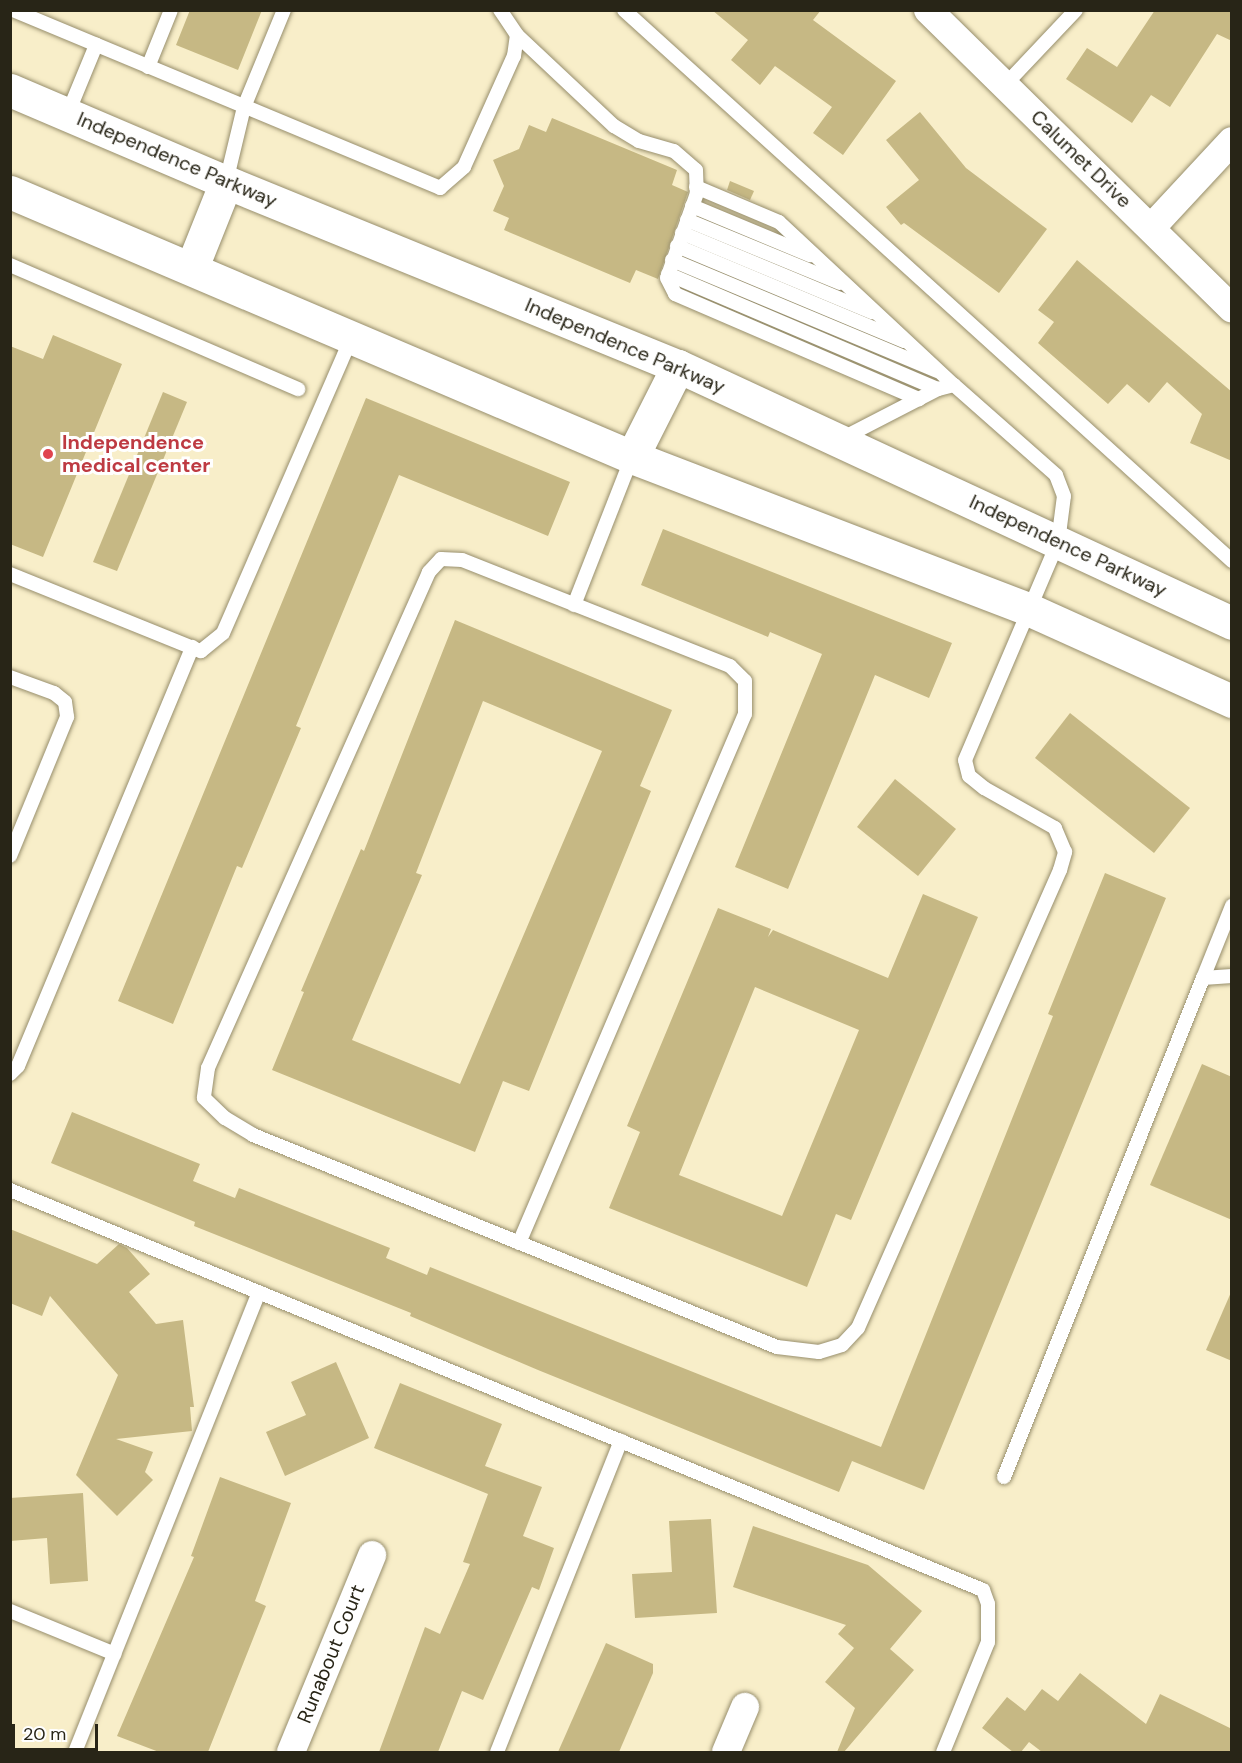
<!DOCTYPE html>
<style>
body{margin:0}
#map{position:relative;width:1242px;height:1763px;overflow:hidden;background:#f8eec9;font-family:"DM Sans",sans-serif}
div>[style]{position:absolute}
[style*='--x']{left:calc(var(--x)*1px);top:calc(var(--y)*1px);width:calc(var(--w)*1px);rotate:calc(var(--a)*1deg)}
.building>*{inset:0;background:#c6b884}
.roads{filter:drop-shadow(0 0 2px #978e6c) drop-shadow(0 0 2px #978e6c)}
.service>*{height:14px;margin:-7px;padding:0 7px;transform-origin:7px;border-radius:7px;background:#fff}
.minor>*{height:28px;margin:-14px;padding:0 14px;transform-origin:14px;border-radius:14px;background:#fff}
.secondary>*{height:33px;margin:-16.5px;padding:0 16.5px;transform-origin:16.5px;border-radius:16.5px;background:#fff}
.dots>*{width:16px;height:16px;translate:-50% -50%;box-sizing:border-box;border:3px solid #fff;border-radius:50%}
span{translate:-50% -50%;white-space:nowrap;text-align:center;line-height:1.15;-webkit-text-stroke:6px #fff;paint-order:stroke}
.street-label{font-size:20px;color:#282517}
.health-label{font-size:20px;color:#be3a42;font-weight:700}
.left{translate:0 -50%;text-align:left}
.frame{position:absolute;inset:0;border:12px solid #282517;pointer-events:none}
.scale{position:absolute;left:12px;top:1724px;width:86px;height:27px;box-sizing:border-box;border:3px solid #282517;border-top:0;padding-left:8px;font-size:18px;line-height:21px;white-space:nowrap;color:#282517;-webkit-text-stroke:4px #fff;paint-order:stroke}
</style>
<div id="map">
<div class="building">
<i style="clip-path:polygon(190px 10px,262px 10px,238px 70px,176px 45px)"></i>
<i style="clip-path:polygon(712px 10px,821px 10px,813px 20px,896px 81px,843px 155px,813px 133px,832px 107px,775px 66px,760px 85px,731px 60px,748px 40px)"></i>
<i style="clip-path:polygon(1155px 10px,1232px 10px,1232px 41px,1217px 34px,1170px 107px,1151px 95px,1132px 123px,1066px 79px,1087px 48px,1117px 67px)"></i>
<i style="clip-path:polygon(920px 112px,966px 168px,1047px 229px,999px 293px,904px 223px,901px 225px,886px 207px,919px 180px,886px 140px)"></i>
<i style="clip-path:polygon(552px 118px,677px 170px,672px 185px,688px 192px,658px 279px,636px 270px,630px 283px,504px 230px,509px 218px,493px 211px,504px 186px,493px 160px,519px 149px,529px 125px,546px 132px)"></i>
<i style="clip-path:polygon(730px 181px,754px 191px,750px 200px,727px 190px)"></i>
<i style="clip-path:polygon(1077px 260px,1232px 392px,1232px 461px,1190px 443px,1202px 414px,1167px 382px,1149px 403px,1127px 384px,1108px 404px,1038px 343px,1054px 322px,1038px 310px)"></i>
<i style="clip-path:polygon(53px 335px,122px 364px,43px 557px,10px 544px,10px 346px,43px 359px)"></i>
<i style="clip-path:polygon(163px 392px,187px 402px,117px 571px,93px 562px)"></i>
<i style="clip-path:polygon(366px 398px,570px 482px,548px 536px,399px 475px,296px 726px,301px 728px,242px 868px,237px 866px,173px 1024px,118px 1001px)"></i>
<i style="clip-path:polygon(663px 529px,952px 643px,929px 698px,875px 675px,788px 889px,735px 867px,822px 654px,770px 632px,768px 637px,641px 585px)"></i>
<i style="clip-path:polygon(evenodd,455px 620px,672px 710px,640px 786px,651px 791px,529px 1091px,503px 1081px,475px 1152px,272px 1070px,304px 992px,301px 991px,361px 849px,364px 851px,455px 620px,483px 701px,602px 751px,460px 1084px,352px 1040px,422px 875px,416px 873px,483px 701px)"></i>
<i style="clip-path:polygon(1070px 713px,1190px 808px,1154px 853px,1035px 758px)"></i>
<i style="clip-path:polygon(895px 779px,956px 829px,918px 876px,857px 827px)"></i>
<i style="clip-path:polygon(1105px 873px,1166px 898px,924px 1490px,852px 1461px,839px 1492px,538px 1370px,410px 1316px,411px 1313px,194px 1226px,195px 1222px,51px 1163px,72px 1112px,200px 1164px,193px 1181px,235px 1198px,239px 1188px,390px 1248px,386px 1258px,427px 1275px,430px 1267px,881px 1447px,1053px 1016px,1048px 1014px)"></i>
<i style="clip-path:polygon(evenodd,923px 894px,978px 917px,851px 1220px,836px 1214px,807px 1287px,609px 1208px,640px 1132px,627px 1126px,718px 908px,771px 929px,768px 937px,773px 930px,888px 978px,923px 894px,755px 987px,859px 1030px,782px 1216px,679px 1175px,755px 987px)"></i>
<i style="clip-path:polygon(1202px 1064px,1232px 1077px,1232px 1220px,1150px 1185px)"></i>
<i style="clip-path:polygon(10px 1229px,97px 1264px,119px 1244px,127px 1248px,150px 1274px,129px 1292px,156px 1324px,183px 1320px,194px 1407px,190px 1407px,192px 1431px,116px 1439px,153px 1452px,145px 1472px,153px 1480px,117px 1516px,76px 1475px,118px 1375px,50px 1296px,42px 1316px,10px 1303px)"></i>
<i style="clip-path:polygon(1232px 1290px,1232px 1361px,1206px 1350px)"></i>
<i style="clip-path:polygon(336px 1362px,369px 1438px,285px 1476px,266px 1432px,306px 1415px,291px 1382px)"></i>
<i style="clip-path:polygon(400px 1383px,502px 1424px,485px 1466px,542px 1487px,523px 1536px,554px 1548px,539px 1590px,532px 1587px,483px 1700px,462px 1691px,438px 1752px,379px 1752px,425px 1627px,440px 1634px,470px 1564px,463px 1562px,488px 1494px,374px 1448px)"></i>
<i style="clip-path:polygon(220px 1477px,291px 1503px,255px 1601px,266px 1606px,208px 1752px,159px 1752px,117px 1736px,194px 1557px,191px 1556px)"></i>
<i style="clip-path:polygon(83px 1493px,88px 1581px,50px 1584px,47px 1538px,10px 1541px,10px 1498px)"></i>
<i style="clip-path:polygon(711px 1519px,717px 1613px,635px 1618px,632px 1574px,672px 1572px,669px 1521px)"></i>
<i style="clip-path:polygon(753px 1526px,868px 1565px,922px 1611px,890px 1649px,914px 1670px,844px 1752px,837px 1752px,855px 1708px,825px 1682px,854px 1648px,838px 1634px,846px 1625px,733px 1587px)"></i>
<i style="clip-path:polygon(606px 1643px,653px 1664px,653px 1673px,619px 1752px,558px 1752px)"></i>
<i style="clip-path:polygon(1080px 1673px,1146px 1724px,1160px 1694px,1232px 1729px,1232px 1752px,1042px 1752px,1029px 1742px,1021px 1752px,1013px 1752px,982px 1728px,1007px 1697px,1025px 1711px,1042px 1689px,1058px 1701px)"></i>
</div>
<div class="roads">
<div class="service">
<i style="--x:13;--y:10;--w:463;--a:22.6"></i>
<i style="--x:440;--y:188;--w:32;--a:-41"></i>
<i style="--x:464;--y:167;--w:122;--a:-65.8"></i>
<i style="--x:514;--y:56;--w:21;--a:-82"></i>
<i style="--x:517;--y:35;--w:30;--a:-124"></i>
<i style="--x:624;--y:10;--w:821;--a:42.18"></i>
<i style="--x:517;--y:35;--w:133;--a:43.2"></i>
<i style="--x:614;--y:126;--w:29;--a:31"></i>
<i style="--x:639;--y:141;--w:36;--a:16"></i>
<i style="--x:674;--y:151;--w:29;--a:41"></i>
<i style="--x:696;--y:170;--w:23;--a:88"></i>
<i style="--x:697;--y:193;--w:90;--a:109.4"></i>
<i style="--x:667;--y:278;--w:18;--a:63"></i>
<i style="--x:675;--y:294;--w:266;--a:23.3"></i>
<i style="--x:148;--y:67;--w:61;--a:-68"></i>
<i style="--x:1005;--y:85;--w:103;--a:-46.6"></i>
<i style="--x:68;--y:113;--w:74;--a:-67.6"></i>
<i style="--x:226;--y:182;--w:77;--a:-76.5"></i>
<i style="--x:244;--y:107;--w:105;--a:-67.6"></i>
<i style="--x:696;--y:187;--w:90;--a:22.9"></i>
<i style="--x:779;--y:222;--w:239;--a:43"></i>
<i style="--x:692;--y:206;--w:128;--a:22.6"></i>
<i style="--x:687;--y:220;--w:165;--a:22.4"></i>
<i style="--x:682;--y:233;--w:206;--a:22.6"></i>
<i style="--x:677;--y:246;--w:246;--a:22.7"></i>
<i style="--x:672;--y:260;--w:287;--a:22.7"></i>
<i style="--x:10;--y:265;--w:314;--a:23.3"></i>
<i style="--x:668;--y:274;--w:293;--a:23.1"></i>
<i style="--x:10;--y:574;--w:206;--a:22"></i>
<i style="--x:201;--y:651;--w:28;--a:-39"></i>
<i style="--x:223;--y:633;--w:324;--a:-66.5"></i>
<i style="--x:574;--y:605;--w:159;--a:-68.6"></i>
<i style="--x:10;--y:677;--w:47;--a:20"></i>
<i style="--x:54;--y:693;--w:14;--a:39"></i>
<i style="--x:65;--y:702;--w:15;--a:82"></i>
<i style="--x:67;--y:717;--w:150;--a:112.3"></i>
<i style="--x:1203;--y:978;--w:78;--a:-68.1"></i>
<i style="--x:10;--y:1074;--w:11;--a:-45"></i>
<i style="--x:18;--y:1066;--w:454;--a:-67.4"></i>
<i style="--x:10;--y:1190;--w:1052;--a:22.35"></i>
<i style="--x:983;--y:1590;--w:15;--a:70"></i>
<i style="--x:988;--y:1604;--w:38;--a:90"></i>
<i style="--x:988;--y:1642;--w:119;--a:112.2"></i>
<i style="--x:519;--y:1243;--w:575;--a:-66.87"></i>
<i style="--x:745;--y:714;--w:33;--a:-90"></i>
<i style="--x:745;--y:681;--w:21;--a:-135"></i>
<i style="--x:730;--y:666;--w:288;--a:-158.4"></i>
<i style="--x:462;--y:560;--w:21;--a:-177"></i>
<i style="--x:441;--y:559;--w:18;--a:133"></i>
<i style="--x:429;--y:572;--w:543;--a:114.02"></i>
<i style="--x:208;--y:1068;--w:30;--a:98"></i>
<i style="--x:204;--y:1098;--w:29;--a:44"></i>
<i style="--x:225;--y:1118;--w:33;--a:31"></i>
<i style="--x:253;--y:1135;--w:565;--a:22.03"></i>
<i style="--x:777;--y:1347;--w:42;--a:6.8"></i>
<i style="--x:819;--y:1352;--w:24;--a:-17"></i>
<i style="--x:842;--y:1345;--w:23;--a:-47"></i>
<i style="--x:858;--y:1328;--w:501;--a:-66.2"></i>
<i style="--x:1060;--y:870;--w:19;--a:-74"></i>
<i style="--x:1065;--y:852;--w:26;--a:-113"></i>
<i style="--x:1055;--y:828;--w:81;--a:-150.6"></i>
<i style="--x:984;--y:788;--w:19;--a:-141"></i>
<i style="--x:969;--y:776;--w:16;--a:-104"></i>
<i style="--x:965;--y:760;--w:237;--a:-66.9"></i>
<i style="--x:1058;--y:542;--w:46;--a:-82.6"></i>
<i style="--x:1064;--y:496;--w:22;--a:-111"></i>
<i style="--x:1056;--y:475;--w:136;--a:-138.6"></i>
<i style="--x:954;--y:385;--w:16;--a:166"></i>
<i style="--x:938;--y:389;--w:107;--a:152.7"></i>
<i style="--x:1004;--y:1477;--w:537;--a:-68.26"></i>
<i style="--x:1203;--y:978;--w:29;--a:-4"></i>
<i style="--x:10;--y:1611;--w:113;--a:22.3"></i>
<i style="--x:75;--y:1752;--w:495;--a:-68.2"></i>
<i style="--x:497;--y:1752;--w:335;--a:-68.3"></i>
</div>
<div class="minor">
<i style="--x:928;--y:10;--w:426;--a:44.5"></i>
<i style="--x:1152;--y:227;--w:117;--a:-47.1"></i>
<i style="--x:291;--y:1752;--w:213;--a:-67.6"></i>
<i style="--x:726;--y:1752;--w:49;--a:-67.1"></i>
</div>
<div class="secondary">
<i style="--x:10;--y:90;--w:235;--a:23.1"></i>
<i style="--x:226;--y:182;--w:488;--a:22.2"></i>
<i style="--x:678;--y:366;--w:611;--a:24.89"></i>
<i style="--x:10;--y:192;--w:676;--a:23.08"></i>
<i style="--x:632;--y:457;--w:424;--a:21"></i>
<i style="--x:1028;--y:609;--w:224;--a:24.3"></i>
<i style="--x:192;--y:267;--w:92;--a:-68.2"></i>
<i style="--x:632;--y:457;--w:102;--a:-63.2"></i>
</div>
</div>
<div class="dots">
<i style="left:48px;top:454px;background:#e0444e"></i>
</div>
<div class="street-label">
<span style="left:1081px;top:159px;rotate:44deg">Calumet Drive</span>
<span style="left:177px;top:160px;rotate:23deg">Independence Parkway</span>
<span style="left:625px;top:346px;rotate:23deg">Independence Parkway</span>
<span style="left:1068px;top:546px;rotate:25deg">Independence Parkway</span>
<span style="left:331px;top:1654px;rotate:-68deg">Runabout Court</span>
</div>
<div class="health-label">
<span class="left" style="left:62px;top:454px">Independence<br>medical center</span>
</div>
<div class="frame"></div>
<div class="scale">20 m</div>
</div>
